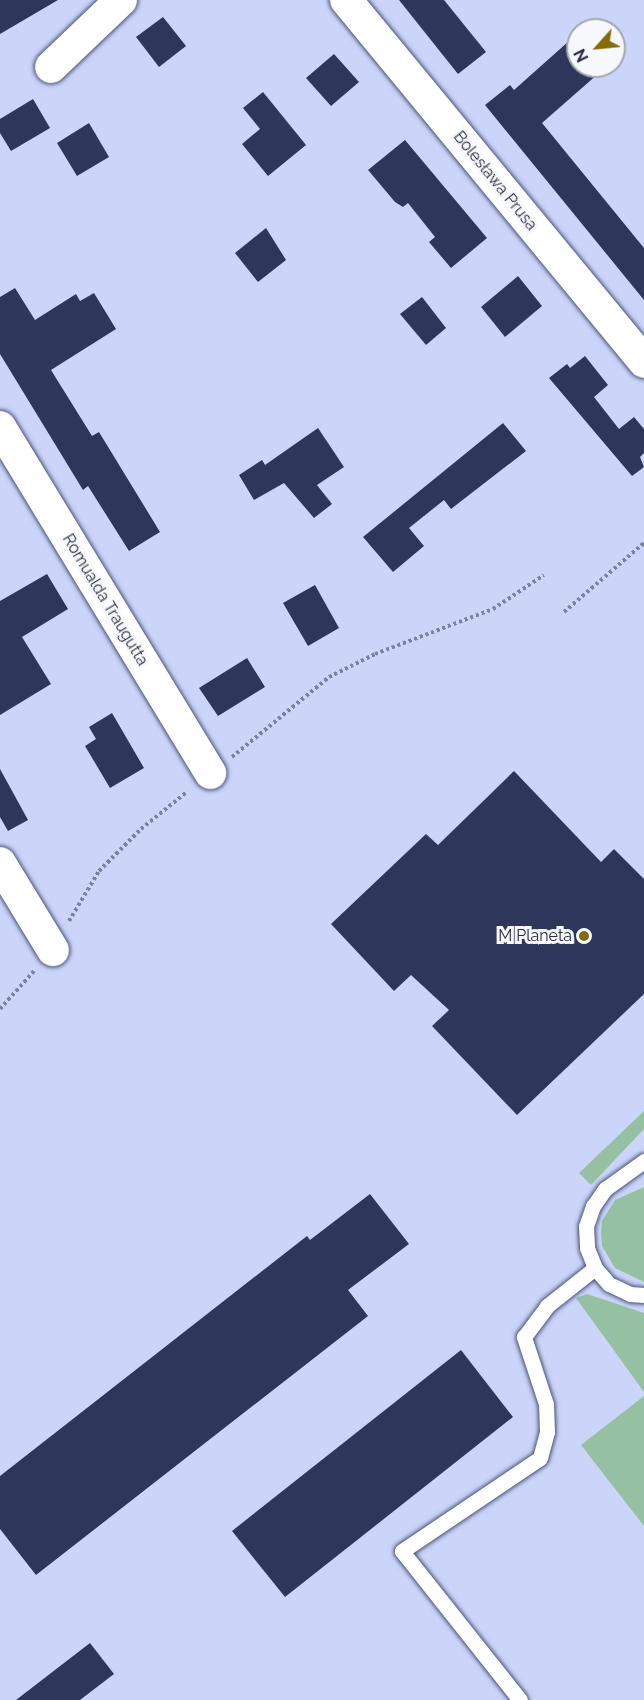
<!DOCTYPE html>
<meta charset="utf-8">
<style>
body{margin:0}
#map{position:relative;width:644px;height:1700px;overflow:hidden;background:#cbd5fa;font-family:Raleway,sans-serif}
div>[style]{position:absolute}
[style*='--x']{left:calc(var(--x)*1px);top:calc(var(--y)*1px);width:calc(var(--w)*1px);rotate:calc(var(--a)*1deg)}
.green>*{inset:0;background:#96c0a2}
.building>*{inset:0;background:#2e365b}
.path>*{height:4px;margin-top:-2px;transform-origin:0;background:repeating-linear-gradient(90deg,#7b829d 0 3px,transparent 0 6px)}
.roads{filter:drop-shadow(0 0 2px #49537a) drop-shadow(0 0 2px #49537a)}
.lane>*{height:15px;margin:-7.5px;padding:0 7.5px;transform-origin:7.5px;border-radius:7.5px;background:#fff}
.street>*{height:32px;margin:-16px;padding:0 16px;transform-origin:16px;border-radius:16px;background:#fff}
.dots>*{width:16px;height:16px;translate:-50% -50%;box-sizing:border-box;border:3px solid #f6f8fc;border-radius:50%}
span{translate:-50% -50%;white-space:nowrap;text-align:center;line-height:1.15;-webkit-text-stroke:6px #f6f8fc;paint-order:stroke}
.street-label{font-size:16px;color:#292d3f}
.poi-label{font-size:16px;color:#292d3f}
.right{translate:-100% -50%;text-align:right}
.north{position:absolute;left:566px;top:18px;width:60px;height:60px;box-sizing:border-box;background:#f6f8fc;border:2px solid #a4a7b0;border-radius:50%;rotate:243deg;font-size:16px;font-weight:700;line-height:24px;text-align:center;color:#292d3f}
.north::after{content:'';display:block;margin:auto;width:21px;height:27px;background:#846c09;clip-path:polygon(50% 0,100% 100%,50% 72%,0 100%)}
</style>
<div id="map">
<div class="green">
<i style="clip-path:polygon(644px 1111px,644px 1129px,591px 1185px,579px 1173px)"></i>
<i style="clip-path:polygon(644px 1187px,644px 1282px,615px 1268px,602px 1246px,601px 1234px,602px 1221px,615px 1200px)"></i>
<i style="clip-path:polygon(587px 1294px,644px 1313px,644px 1392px,576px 1298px)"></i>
<i style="clip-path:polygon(644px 1396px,644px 1526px,581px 1445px)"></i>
</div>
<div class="building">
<i style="clip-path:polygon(0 0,58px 0,0 34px)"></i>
<i style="clip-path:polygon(399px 0,444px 0,486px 52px,458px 74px)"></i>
<i style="clip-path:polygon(163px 17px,186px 46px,159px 67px,136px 37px)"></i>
<i style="clip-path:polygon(578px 33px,578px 66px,607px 66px,542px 123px,644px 248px,644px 300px,485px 105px,510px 85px,514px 90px)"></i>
<i style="clip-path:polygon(334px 54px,359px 82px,331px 106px,306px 78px)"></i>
<i style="clip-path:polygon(263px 92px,306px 145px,268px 176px,242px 144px,260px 129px,243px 108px)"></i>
<i style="clip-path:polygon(33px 99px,50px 128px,11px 151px,0 133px,0 119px)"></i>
<i style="clip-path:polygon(89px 123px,109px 157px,77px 176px,57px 143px)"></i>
<i style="clip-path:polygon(405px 140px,487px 238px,451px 268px,429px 242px,435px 237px,408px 203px,403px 207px,395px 202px,368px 170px)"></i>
<i style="clip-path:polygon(266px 228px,286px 260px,258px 282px,235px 253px)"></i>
<i style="clip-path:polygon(518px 276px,542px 306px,505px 337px,481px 307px)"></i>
<i style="clip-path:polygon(15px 288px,35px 320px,76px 294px,80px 301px,94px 293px,116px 329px,51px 370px,92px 436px,99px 432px,160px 532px,129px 551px,88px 486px,83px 490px,0 354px,0 297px)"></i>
<i style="clip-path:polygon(422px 297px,446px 328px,426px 345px,400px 314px)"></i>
<i style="clip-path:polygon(585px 356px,608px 385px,594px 397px,619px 429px,634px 417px,644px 429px,644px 453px,640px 457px,644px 467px,632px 476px,549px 378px,567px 364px,570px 368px)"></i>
<i style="clip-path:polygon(503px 423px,526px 451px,451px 509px,444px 500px,409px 528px,424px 546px,393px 572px,363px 537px)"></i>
<i style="clip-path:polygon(318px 428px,344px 467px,317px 485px,332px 504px,314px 518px,284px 483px,254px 500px,239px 475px,262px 460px,265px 465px)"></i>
<i style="clip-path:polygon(47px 574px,68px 609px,22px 637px,51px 684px,0 715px,0 601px)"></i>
<i style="clip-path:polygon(315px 585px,339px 628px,308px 646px,283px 603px)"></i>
<i style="clip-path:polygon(247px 658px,265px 687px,218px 716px,199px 688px)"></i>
<i style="clip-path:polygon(112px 713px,144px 768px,110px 788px,85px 746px,96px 739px,89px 727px)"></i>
<i style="clip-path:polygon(0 769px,28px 820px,8px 831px,0 817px)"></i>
<i style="clip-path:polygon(514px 771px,601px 862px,614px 849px,644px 879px,644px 994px,517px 1115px,432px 1026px,449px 1010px,411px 975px,394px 991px,331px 924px,426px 834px,438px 845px)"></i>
<i style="clip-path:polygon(370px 1194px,409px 1244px,348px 1290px,368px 1316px,36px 1575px,0 1529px,0 1476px,307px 1236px,310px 1240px)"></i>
<i style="clip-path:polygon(461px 1350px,513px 1417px,285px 1597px,232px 1531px)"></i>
<i style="clip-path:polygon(90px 1643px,114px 1674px,80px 1700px,16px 1700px)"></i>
</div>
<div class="path">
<i style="--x:564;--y:612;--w:106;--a:-40.8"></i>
<i style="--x:232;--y:757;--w:126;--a:-39.5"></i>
<i style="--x:329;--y:677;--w:51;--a:-26.6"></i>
<i style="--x:375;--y:654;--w:126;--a:-20.9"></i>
<i style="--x:493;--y:609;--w:61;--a:-33.7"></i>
<i style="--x:69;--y:921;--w:58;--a:-59"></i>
<i style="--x:99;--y:871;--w:59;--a:-45"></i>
<i style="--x:141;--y:829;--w:60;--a:-39"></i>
<i style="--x:0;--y:1009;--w:51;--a:-48.2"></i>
</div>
<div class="roads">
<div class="lane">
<i style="--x:644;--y:1161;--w:48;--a:144.3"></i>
<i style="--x:605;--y:1189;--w:21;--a:125"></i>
<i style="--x:593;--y:1206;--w:21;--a:109"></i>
<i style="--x:586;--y:1226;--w:22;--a:87"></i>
<i style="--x:587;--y:1248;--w:22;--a:68"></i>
<i style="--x:595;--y:1268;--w:21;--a:49"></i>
<i style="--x:609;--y:1284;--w:23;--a:25"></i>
<i style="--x:630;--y:1294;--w:14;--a:4"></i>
<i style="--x:520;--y:1700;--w:190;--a:-128.4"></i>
<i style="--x:402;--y:1551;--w:166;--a:-34"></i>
<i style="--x:540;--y:1458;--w:27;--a:-75"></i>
<i style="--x:547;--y:1432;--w:28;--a:-92"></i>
<i style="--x:546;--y:1404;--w:71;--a:-108.2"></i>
<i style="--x:524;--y:1337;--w:39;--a:-53"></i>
<i style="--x:547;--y:1306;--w:61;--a:-38.4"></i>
</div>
<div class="street">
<i style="--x:346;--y:0;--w:469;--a:50.5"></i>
<i style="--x:51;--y:67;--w:97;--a:-43.7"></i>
<i style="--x:0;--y:427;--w:405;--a:58.7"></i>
<i style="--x:0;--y:863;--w:102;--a:58.7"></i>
</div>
</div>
<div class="dots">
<i style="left:584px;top:936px;background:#846c09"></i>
</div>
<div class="street-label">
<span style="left:495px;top:181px;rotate:51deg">Bolesława Prusa</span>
<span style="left:105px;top:600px;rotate:59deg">Romualda Traugutta</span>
</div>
<div class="poi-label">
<span class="right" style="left:572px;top:936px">M Planeta</span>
</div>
<div class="north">N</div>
</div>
